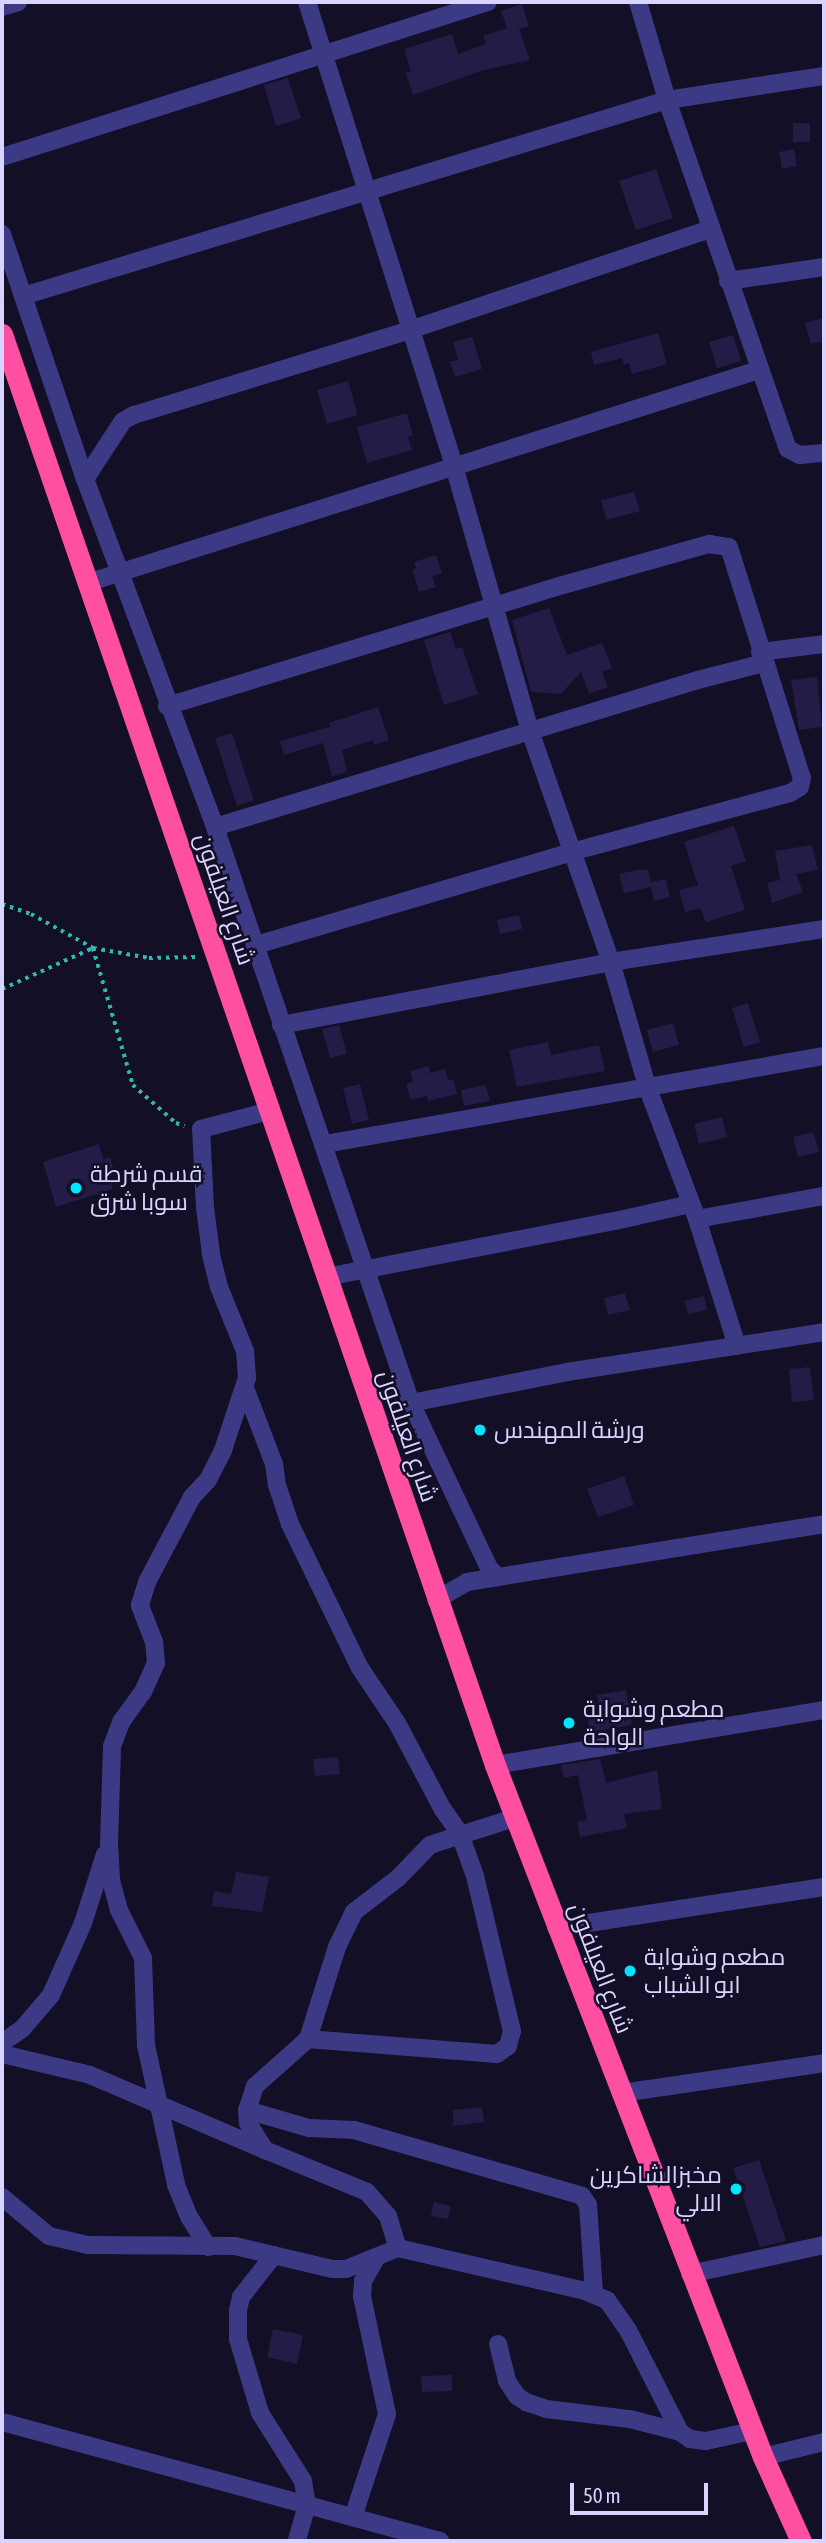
<!DOCTYPE html>
<meta charset="utf-8">
<style>
body{margin:0}
#map{position:relative;width:826px;height:2543px;overflow:hidden;background:#130f26;font-family:"Asap Condensed",Cairo,sans-serif}
div>[style]{position:absolute}
[style*='--x']{left:calc(var(--x)*1px);top:calc(var(--y)*1px);width:calc(var(--w)*1px);rotate:calc(var(--a)*1deg)}
.building>*{inset:0;background:#241b47}
.path>*{height:3.5px;margin-top:-1.75px;transform-origin:0;background:repeating-linear-gradient(90deg,#2fb8b0 0 3.5px,transparent 0 8.5px)}
.minor>*{height:18px;margin:-9px;padding:0 9px;transform-origin:9px;border-radius:9px;background:#3d3a85}
.highway>*{height:21px;margin:-10.5px;padding:0 10.5px;transform-origin:10.5px;border-radius:10.5px;background:#ff4fa3}
.dots>*{width:19px;height:19px;translate:-50% -50%;box-sizing:border-box;border:4px solid #130f26;border-radius:50%}
span{translate:-50% -50%;white-space:nowrap;text-align:center;line-height:1.15;-webkit-text-stroke:5px #130f26;paint-order:stroke}
.street-label{font-size:24px;color:#d9d4ff}
.poi-label{font-size:24px;color:#d9d4ff}
.left{translate:0 -50%;text-align:left}
.right{translate:-100% -50%;text-align:right}
.frame{position:absolute;inset:0;border:4px solid #d9d4ff;pointer-events:none}
.scale{position:absolute;left:570px;top:2483px;width:138px;height:32px;box-sizing:border-box;border:4px solid #d9d4ff;border-top:0;padding-left:9px;font-size:21px;line-height:24px;white-space:nowrap;color:#d9d4ff;-webkit-text-stroke:5px #130f26;paint-order:stroke}
</style>
<div id="map">
<div class="building">
<i style="clip-path:polygon(522px 4px,529px 26px,519px 29px,530px 60px,484px 70px,413px 95px,406px 73px,411px 71px,404px 49px,452px 34px,458px 54px,486px 44px,483px 36px,507px 28px,501px 11px)"></i>
<i style="clip-path:polygon(288px 78px,301px 118px,276px 126px,264px 85px)"></i>
<i style="clip-path:polygon(793px 123px,810px 123px,810px 142px,793px 142px)"></i>
<i style="clip-path:polygon(794px 149px,797px 166px,782px 169px,779px 152px)"></i>
<i style="clip-path:polygon(656px 169px,673px 218px,636px 230px,619px 181px)"></i>
<i style="clip-path:polygon(824px 318px,824px 341px,811px 344px,805px 323px)"></i>
<i style="clip-path:polygon(658px 333px,667px 364px,632px 374px,629px 363px,624px 365px,622px 358px,594px 365px,591px 352px)"></i>
<i style="clip-path:polygon(733px 335px,741px 361px,717px 368px,709px 342px)"></i>
<i style="clip-path:polygon(472px 337px,482px 369px,455px 377px,450px 362px,458px 360px,453px 342px)"></i>
<i style="clip-path:polygon(348px 381px,358px 415px,327px 424px,317px 390px)"></i>
<i style="clip-path:polygon(407px 413px,413px 436px,408px 437px,412px 450px,367px 463px,357px 427px)"></i>
<i style="clip-path:polygon(634px 492px,640px 511px,606px 520px,601px 500px)"></i>
<i style="clip-path:polygon(436px 555px,442px 573px,432px 576px,436px 587px,419px 592px,412px 570px,416px 568px,414px 562px)"></i>
<i style="clip-path:polygon(549px 608px,567px 655px,602px 643px,612px 668px,602px 672px,608px 687px,589px 694px,581px 672px,561px 694px,531px 692px,512px 620px)"></i>
<i style="clip-path:polygon(450px 632px,456px 649px,462px 647px,478px 694px,444px 705px,424px 640px)"></i>
<i style="clip-path:polygon(817px 677px,822px 727px,799px 730px,791px 680px)"></i>
<i style="clip-path:polygon(378px 707px,389px 740px,374px 745px,373px 740px,342px 750px,347px 772px,332px 776px,323px 743px,284px 755px,280px 741px,330px 727px,329px 723px)"></i>
<i style="clip-path:polygon(232px 733px,254px 800px,237px 806px,215px 738px)"></i>
<i style="clip-path:polygon(734px 826px,746px 861px,731px 866px,745px 910px,706px 922px,700px 908px,685px 912px,679px 890px,698px 885px,684px 842px)"></i>
<i style="clip-path:polygon(812px 845px,818px 870px,796px 874px,803px 892px,772px 903px,767px 883px,780px 880px,775px 851px)"></i>
<i style="clip-path:polygon(638px 870px,648px 870px,651px 882px,666px 879px,670px 897px,654px 901px,651px 887px,624px 893px,619px 874px)"></i>
<i style="clip-path:polygon(519px 915px,522px 929px,500px 934px,497px 920px)"></i>
<i style="clip-path:polygon(748px 1003px,760px 1042px,744px 1047px,732px 1008px)"></i>
<i style="clip-path:polygon(673px 1023px,679px 1045px,653px 1052px,647px 1030px)"></i>
<i style="clip-path:polygon(339px 1025px,347px 1054px,330px 1058px,322px 1029px)"></i>
<i style="clip-path:polygon(548px 1042px,551px 1055px,599px 1045px,605px 1071px,517px 1087px,509px 1050px)"></i>
<i style="clip-path:polygon(429px 1066px,430px 1073px,445px 1069px,448px 1080px,453px 1079px,457px 1094px,428px 1101px,427px 1096px,411px 1100px,406px 1084px,413px 1082px,410px 1071px)"></i>
<i style="clip-path:polygon(360px 1084px,369px 1120px,352px 1124px,343px 1088px)"></i>
<i style="clip-path:polygon(486px 1085px,490px 1101px,464px 1106px,461px 1090px)"></i>
<i style="clip-path:polygon(722px 1117px,727px 1137px,699px 1144px,694px 1124px)"></i>
<i style="clip-path:polygon(813px 1132px,819px 1152px,798px 1157px,793px 1137px)"></i>
<i style="clip-path:polygon(99px 1144px,103px 1159px,110px 1157px,114px 1171px,108px 1173px,113px 1189px,56px 1207px,43px 1162px)"></i>
<i style="clip-path:polygon(625px 1293px,630px 1310px,608px 1315px,604px 1298px)"></i>
<i style="clip-path:polygon(704px 1296px,707px 1310px,688px 1314px,684px 1301px)"></i>
<i style="clip-path:polygon(810px 1367px,814px 1400px,792px 1402px,789px 1369px)"></i>
<i style="clip-path:polygon(624px 1476px,634px 1505px,598px 1517px,587px 1489px)"></i>
<i style="clip-path:polygon(626px 1690px,632px 1725px,590px 1732px,587px 1714px,600px 1712px,597px 1695px)"></i>
<i style="clip-path:polygon(338px 1757px,340px 1774px,315px 1776px,313px 1759px)"></i>
<i style="clip-path:polygon(600px 1759px,606px 1783px,657px 1770px,662px 1809px,624px 1814px,627px 1828px,580px 1837px,577px 1822px,587px 1820px,578px 1775px,564px 1778px,561px 1765px)"></i>
<i style="clip-path:polygon(236px 1872px,269px 1877px,262px 1912px,212px 1906px,214px 1891px,231px 1894px)"></i>
<i style="clip-path:polygon(482px 2107px,484px 2122px,453px 2126px,453px 2110px)"></i>
<i style="clip-path:polygon(759px 2160px,786px 2241px,760px 2247px,733px 2168px)"></i>
<i style="clip-path:polygon(434px 2202px,451px 2206px,448px 2219px,431px 2216px)"></i>
<i style="clip-path:polygon(273px 2329px,303px 2335px,297px 2364px,267px 2357px)"></i>
<i style="clip-path:polygon(452px 2375px,452px 2391px,422px 2392px,421px 2376px)"></i>
</div>
<div class="path">
<i style="--x:2;--y:904;--w:31;--a:19"></i>
<i style="--x:31;--y:914;--w:71;--a:28.7"></i>
<i style="--x:93;--y:948;--w:57;--a:10.1"></i>
<i style="--x:149;--y:958;--w:49;--a:-1.2"></i>
<i style="--x:2;--y:989;--w:100;--a:-24.3"></i>
<i style="--x:93;--y:948;--w:143;--a:73.7"></i>
<i style="--x:133;--y:1085;--w:57;--a:41.5"></i>
<i style="--x:176;--y:1123;--w:9;--a:18"></i>
</div>
<div class="minor">
<i style="--x:307;--y:2;--w:487;--a:72.4"></i>
<i style="--x:454;--y:466;--w:276;--a:74"></i>
<i style="--x:530;--y:731;--w:245;--a:70.7"></i>
<i style="--x:611;--y:962;--w:132;--a:73.8"></i>
<i style="--x:648;--y:1089;--w:139;--a:69.3"></i>
<i style="--x:697;--y:1219;--w:133;--a:72.5"></i>
<i style="--x:638;--y:2;--w:102;--a:73.5"></i>
<i style="--x:667;--y:100;--w:369;--a:70.9"></i>
<i style="--x:788;--y:449;--w:13;--a:27"></i>
<i style="--x:800;--y:455;--w:24;--a:-5"></i>
<i style="--x:2;--y:7;--w:17;--a:-17"></i>
<i style="--x:2;--y:157;--w:510;--a:-17.69"></i>
<i style="--x:2;--y:234;--w:259;--a:71.3"></i>
<i style="--x:85;--y:479;--w:371;--a:69.5"></i>
<i style="--x:215;--y:827;--w:608;--a:71.21"></i>
<i style="--x:411;--y:1403;--w:183;--a:64.7"></i>
<i style="--x:489;--y:1568;--w:11;--a:45"></i>
<i style="--x:728;--y:281;--w:97;--a:-8.3"></i>
<i style="--x:23;--y:296;--w:673;--a:-16.93"></i>
<i style="--x:667;--y:100;--w:159;--a:-8.7"></i>
<i style="--x:85;--y:479;--w:69;--a:-56.8"></i>
<i style="--x:123;--y:421;--w:13;--a:-29"></i>
<i style="--x:134;--y:415;--w:292;--a:-17.1"></i>
<i style="--x:413;--y:329;--w:313;--a:-18.6"></i>
<i style="--x:87;--y:583;--w:705;--a:-17.59"></i>
<i style="--x:760;--y:652;--w:64;--a:-7.1"></i>
<i style="--x:167;--y:706;--w:414;--a:-17"></i>
<i style="--x:563;--y:585;--w:152;--a:-15.7"></i>
<i style="--x:709;--y:544;--w:20;--a:9"></i>
<i style="--x:729;--y:547;--w:242;--a:72.5"></i>
<i style="--x:802;--y:778;--w:9;--a:103"></i>
<i style="--x:800;--y:787;--w:12;--a:149"></i>
<i style="--x:790;--y:793;--w:226;--a:164.9"></i>
<i style="--x:572;--y:852;--w:330;--a:163.6"></i>
<i style="--x:215;--y:827;--w:505;--a:-16.93"></i>
<i style="--x:698;--y:680;--w:68;--a:-14.4"></i>
<i style="--x:281;--y:1025;--w:336;--a:-10.8"></i>
<i style="--x:611;--y:962;--w:216;--a:-8.8"></i>
<i style="--x:325;--y:1144;--w:507;--a:-10"></i>
<i style="--x:697;--y:1219;--w:129;--a:-10.3"></i>
<i style="--x:326;--y:1277;--w:294;--a:-11"></i>
<i style="--x:615;--y:1221;--w:77;--a:-12.8"></i>
<i style="--x:245;--y:1388;--w:81;--a:69.1"></i>
<i style="--x:274;--y:1464;--w:21;--a:82"></i>
<i style="--x:277;--y:1485;--w:41;--a:71.6"></i>
<i style="--x:290;--y:1524;--w:160;--a:64.1"></i>
<i style="--x:360;--y:1668;--w:66;--a:56.1"></i>
<i style="--x:397;--y:1723;--w:96;--a:62.1"></i>
<i style="--x:442;--y:1808;--w:32;--a:55"></i>
<i style="--x:460;--y:1834;--w:45;--a:70.3"></i>
<i style="--x:475;--y:1876;--w:159;--a:76.6"></i>
<i style="--x:512;--y:2031;--w:16;--a:105"></i>
<i style="--x:508;--y:2046;--w:14;--a:144"></i>
<i style="--x:497;--y:2054;--w:190;--a:-175.5"></i>
<i style="--x:411;--y:1403;--w:159;--a:-11.2"></i>
<i style="--x:567;--y:1372;--w:260;--a:-8.8"></i>
<i style="--x:436;--y:1600;--w:36;--a:-30"></i>
<i style="--x:467;--y:1582;--w:362;--a:-9.2"></i>
<i style="--x:495;--y:1765;--w:334;--a:-9.5"></i>
<i style="--x:514;--y:1818;--w:88;--a:162.2"></i>
<i style="--x:430;--y:1845;--w:46;--a:134.1"></i>
<i style="--x:398;--y:1878;--w:56;--a:142.3"></i>
<i style="--x:354;--y:1912;--w:39;--a:116"></i>
<i style="--x:337;--y:1947;--w:96;--a:107.5"></i>
<i style="--x:308;--y:2039;--w:71;--a:138.4"></i>
<i style="--x:255;--y:2086;--w:25;--a:108"></i>
<i style="--x:247;--y:2110;--w:13;--a:86"></i>
<i style="--x:248;--y:2123;--w:32;--a:58"></i>
<i style="--x:265;--y:2150;--w:110;--a:22.4"></i>
<i style="--x:367;--y:2192;--w:32;--a:49"></i>
<i style="--x:388;--y:2216;--w:34;--a:73"></i>
<i style="--x:398;--y:2248;--w:189;--a:12.9"></i>
<i style="--x:582;--y:2290;--w:27;--a:22"></i>
<i style="--x:607;--y:2300;--w:37;--a:55"></i>
<i style="--x:628;--y:2330;--w:114;--a:63"></i>
<i style="--x:680;--y:2432;--w:12;--a:35"></i>
<i style="--x:690;--y:2439;--w:16;--a:7"></i>
<i style="--x:706;--y:2441;--w:47;--a:-12.3"></i>
<i style="--x:556;--y:1928;--w:271;--a:-8.7"></i>
<i style="--x:2;--y:2043;--w:24;--a:-35"></i>
<i style="--x:22;--y:2029;--w:45;--a:-49.5"></i>
<i style="--x:51;--y:1995;--w:79;--a:-66"></i>
<i style="--x:83;--y:1923;--w:72;--a:-72.3"></i>
<i style="--x:2;--y:2054;--w:90;--a:13.4"></i>
<i style="--x:90;--y:2075;--w:190;--a:23.2"></i>
<i style="--x:622;--y:2093;--w:204;--a:-8.4"></i>
<i style="--x:247;--y:2110;--w:65;--a:16.2"></i>
<i style="--x:309;--y:2128;--w:45;--a:2.5"></i>
<i style="--x:354;--y:2130;--w:237;--a:16.1"></i>
<i style="--x:582;--y:2196;--w:11;--a:56"></i>
<i style="--x:588;--y:2205;--w:88;--a:86.1"></i>
<i style="--x:2;--y:2197;--w:61;--a:39.7"></i>
<i style="--x:49;--y:2236;--w:39;--a:13"></i>
<i style="--x:87;--y:2245;--w:148;--a:0.4"></i>
<i style="--x:235;--y:2246;--w:100;--a:13.3"></i>
<i style="--x:332;--y:2269;--w:14;--a:0"></i>
<i style="--x:346;--y:2269;--w:56;--a:-22"></i>
<i style="--x:208;--y:2247;--w:36;--a:-122"></i>
<i style="--x:189;--y:2217;--w:35;--a:-112"></i>
<i style="--x:176;--y:2184;--w:142;--a:-102.2"></i>
<i style="--x:146;--y:2045;--w:87;--a:-92"></i>
<i style="--x:143;--y:1958;--w:54;--a:-116.6"></i>
<i style="--x:119;--y:1910;--w:31;--a:-105"></i>
<i style="--x:111;--y:1880;--w:36;--a:-93"></i>
<i style="--x:109;--y:1844;--w:98;--a:-88.2"></i>
<i style="--x:112;--y:1746;--w:26;--a:-69"></i>
<i style="--x:121;--y:1722;--w:37;--a:-54"></i>
<i style="--x:143;--y:1692;--w:32;--a:-66"></i>
<i style="--x:156;--y:1663;--w:21;--a:-95"></i>
<i style="--x:154;--y:1642;--w:40;--a:-111"></i>
<i style="--x:140;--y:1605;--w:24;--a:-73"></i>
<i style="--x:147;--y:1582;--w:96;--a:-62.1"></i>
<i style="--x:192;--y:1497;--w:23;--a:-47"></i>
<i style="--x:208;--y:1480;--w:34;--a:-63"></i>
<i style="--x:223;--y:1450;--w:76;--a:-71.6"></i>
<i style="--x:247;--y:1378;--w:27;--a:-94"></i>
<i style="--x:245;--y:1351;--w:69;--a:-112.1"></i>
<i style="--x:219;--y:1287;--w:34;--a:-104"></i>
<i style="--x:211;--y:1254;--w:47;--a:-97.3"></i>
<i style="--x:205;--y:1207;--w:78;--a:-92.9"></i>
<i style="--x:201;--y:1129;--w:70;--a:-14.8"></i>
<i style="--x:274;--y:2255;--w:53;--a:128.2"></i>
<i style="--x:241;--y:2297;--w:13;--a:103"></i>
<i style="--x:238;--y:2310;--w:29;--a:90"></i>
<i style="--x:238;--y:2339;--w:77;--a:73.4"></i>
<i style="--x:260;--y:2413;--w:80;--a:57.7"></i>
<i style="--x:303;--y:2481;--w:24;--a:81"></i>
<i style="--x:307;--y:2505;--w:37;--a:106"></i>
<i style="--x:690;--y:2274;--w:137;--a:-12.2"></i>
<i style="--x:498;--y:2344;--w:38;--a:76"></i>
<i style="--x:507;--y:2381;--w:18;--a:56"></i>
<i style="--x:517;--y:2396;--w:11;--a:34"></i>
<i style="--x:526;--y:2402;--w:21;--a:19"></i>
<i style="--x:546;--y:2409;--w:85;--a:6.8"></i>
<i style="--x:630;--y:2419;--w:52;--a:14.6"></i>
<i style="--x:2;--y:2422;--w:454;--a:15.2"></i>
<i style="--x:763;--y:2457;--w:63;--a:-13.8"></i>
<i style="--x:353;--y:2517;--w:108;--a:-71.7"></i>
<i style="--x:387;--y:2414;--w:121;--a:-102"></i>
<i style="--x:362;--y:2296;--w:15;--a:-86"></i>
<i style="--x:363;--y:2281;--w:28;--a:-60"></i>
</div>
<div class="highway">
<i style="--x:2;--y:334;--w:1514;--a:70.99"></i>
<i style="--x:495;--y:1765;--w:742;--a:68.83"></i>
<i style="--x:763;--y:2457;--w:92;--a:65.7"></i>
</div>
<div class="dots">
<i style="left:76px;top:1188px;background:#00e5ff"></i>
<i style="left:480px;top:1430px;background:#00e5ff"></i>
<i style="left:569px;top:1723px;background:#00e5ff"></i>
<i style="left:630px;top:1971px;background:#00e5ff"></i>
<i style="left:736px;top:2189px;background:#00e5ff"></i>
</div>
<div class="street-label">
<span style="left:225px;top:899px;rotate:71deg">شارع العيلفون</span>
<span style="left:408px;top:1436px;rotate:71deg">شارع العيلفون</span>
<span style="left:601px;top:1968px;rotate:69deg">شارع العيلفون</span>
</div>
<div class="poi-label">
<span class="left" style="left:90px;top:1188px">قسم شرطة<br>سوبا شرق</span>
<span class="left" style="left:494px;top:1430px">ورشة المهندس</span>
<span class="left" style="left:583px;top:1723px">مطعم وشواية<br>الواحة</span>
<span class="left" style="left:644px;top:1971px">مطعم وشواية<br>ابو الشباب</span>
<span class="right" style="left:722px;top:2189px">مخبزالشاكرين<br>الالي</span>
</div>
<div class="frame"></div>
<div class="scale">50 m</div>
</div>
